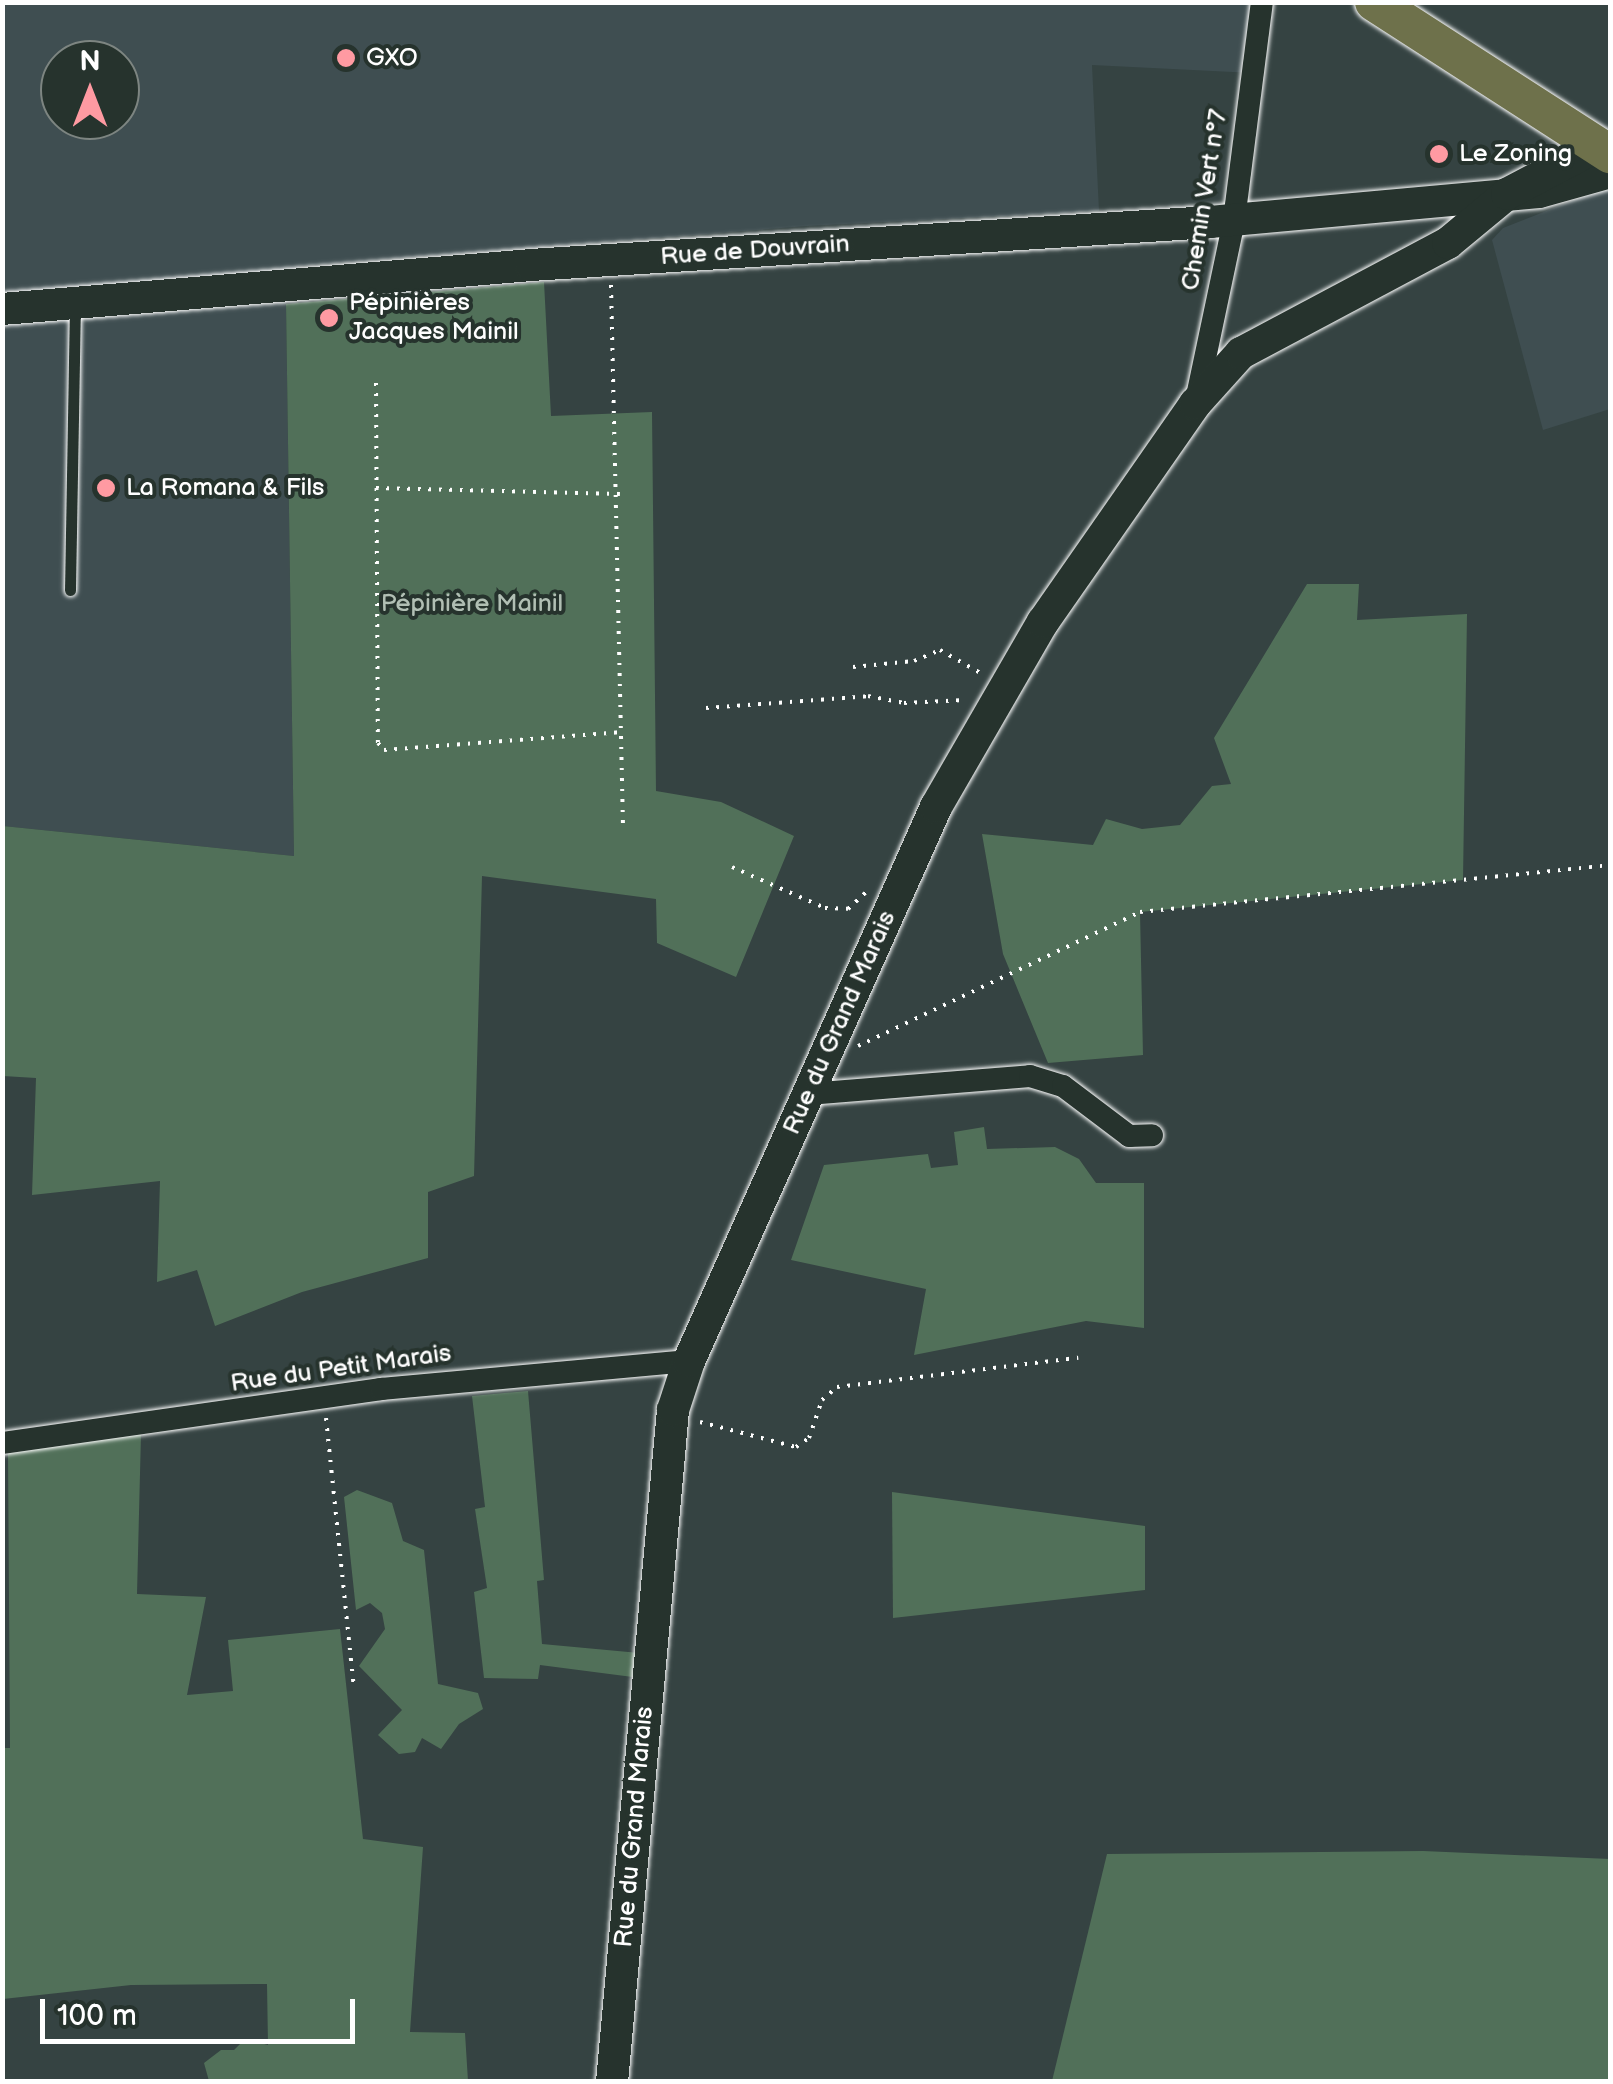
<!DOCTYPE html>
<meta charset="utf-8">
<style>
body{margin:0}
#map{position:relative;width:1613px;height:2084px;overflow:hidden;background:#354342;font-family:"Balsamiq Sans",sans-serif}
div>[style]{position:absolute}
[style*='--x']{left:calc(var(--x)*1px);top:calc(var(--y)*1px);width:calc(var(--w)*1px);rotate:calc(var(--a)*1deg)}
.built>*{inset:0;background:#3f4e51}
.green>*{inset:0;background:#517059}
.path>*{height:4px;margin-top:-2px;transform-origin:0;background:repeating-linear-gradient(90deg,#fff 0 2.5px,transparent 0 10.5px)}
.roads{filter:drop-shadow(0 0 2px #fff) drop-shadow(0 0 2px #fff)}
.lane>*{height:11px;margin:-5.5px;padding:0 5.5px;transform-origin:5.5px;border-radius:5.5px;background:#26332d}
.street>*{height:22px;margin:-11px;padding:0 11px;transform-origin:11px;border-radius:11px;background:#26332d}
.secondary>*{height:32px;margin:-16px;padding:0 16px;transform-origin:16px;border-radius:16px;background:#26332d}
.primary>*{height:38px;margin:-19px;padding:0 19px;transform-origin:19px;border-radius:19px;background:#6e714b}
.dots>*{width:28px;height:28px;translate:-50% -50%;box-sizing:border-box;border:5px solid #26332d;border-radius:50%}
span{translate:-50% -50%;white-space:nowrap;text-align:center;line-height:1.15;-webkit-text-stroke:8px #26332d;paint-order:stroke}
.poi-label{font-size:25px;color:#fff}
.left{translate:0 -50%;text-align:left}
.street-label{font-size:25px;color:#fff}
.park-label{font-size:25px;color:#b1bfb4}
.frame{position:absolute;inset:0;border:5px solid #fff;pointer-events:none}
.north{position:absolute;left:40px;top:40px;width:100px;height:100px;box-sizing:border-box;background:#26332d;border:2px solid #7d8581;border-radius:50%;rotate:0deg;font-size:28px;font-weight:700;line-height:40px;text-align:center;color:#fff}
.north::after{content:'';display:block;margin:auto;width:35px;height:45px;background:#ff9aa2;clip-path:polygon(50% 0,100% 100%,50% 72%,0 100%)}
.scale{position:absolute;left:40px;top:1999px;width:315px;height:45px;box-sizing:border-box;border:5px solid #fff;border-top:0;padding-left:12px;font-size:30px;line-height:35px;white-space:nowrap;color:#fff;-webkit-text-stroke:8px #26332d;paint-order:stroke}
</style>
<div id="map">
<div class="built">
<i style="clip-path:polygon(evenodd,3px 3px,1262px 3px,1253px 73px,1092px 65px,1099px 211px,807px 226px,299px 266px,286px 304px,294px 856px,3px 826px,3px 3px,60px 60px,120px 60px,120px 120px,60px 120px,60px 60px)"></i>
<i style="clip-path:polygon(1610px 186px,1610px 409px,1543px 430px,1492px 240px,1503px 228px)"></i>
</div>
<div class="green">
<i style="clip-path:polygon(544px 282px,551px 416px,652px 412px,656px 791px,721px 802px,794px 836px,736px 977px,657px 943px,656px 899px,482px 876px,474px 1176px,428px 1192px,428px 1258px,302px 1292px,215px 1326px,197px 1270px,157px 1282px,160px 1181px,32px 1195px,36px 1078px,3px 1076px,3px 826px,294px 856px,286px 304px)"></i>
<i style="clip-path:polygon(1307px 584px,1359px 584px,1357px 620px,1467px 614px,1463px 880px,1140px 912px,1143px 1055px,1048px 1063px,1003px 954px,982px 834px,1093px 845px,1106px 819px,1142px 829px,1180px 825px,1212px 786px,1231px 784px,1214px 738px)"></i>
<i style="clip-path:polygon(984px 1127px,987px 1149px,1055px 1147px,1079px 1159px,1096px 1183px,1144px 1183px,1144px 1328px,1086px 1321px,914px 1355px,926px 1289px,791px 1260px,824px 1165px,928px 1154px,931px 1168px,958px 1165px,954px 1132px)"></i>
<i style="clip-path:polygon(528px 1391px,544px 1580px,537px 1581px,542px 1644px,650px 1654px,648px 1679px,540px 1665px,538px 1679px,484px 1678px,474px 1592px,487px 1588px,475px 1509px,485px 1507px,472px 1396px)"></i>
<i style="clip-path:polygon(141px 1434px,137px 1594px,206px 1597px,187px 1695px,233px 1691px,228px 1640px,340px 1629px,363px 1839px,423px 1847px,410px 2032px,465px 2033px,468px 2081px,209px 2081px,204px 2063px,221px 2050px,234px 2050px,245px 2039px,268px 2045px,267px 1984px,131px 1985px,3px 1999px,2px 1748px,10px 1748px,8px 1452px)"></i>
<i style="clip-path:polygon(357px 1490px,392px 1503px,403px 1541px,424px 1550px,438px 1684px,478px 1693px,483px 1709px,459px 1724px,441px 1749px,422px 1738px,415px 1752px,399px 1754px,378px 1735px,402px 1710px,359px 1666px,385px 1629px,382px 1613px,370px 1603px,356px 1610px,344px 1497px)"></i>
<i style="clip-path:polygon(892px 1492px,1145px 1526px,1145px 1590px,893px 1618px)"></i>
<i style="clip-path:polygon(1423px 1851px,1610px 1859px,1610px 2081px,1052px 2081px,1107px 1854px)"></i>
</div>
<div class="path">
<i style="--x:611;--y:285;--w:540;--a:88.73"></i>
<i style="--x:376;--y:383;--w:360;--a:89.7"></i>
<i style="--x:378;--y:743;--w:9;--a:49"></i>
<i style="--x:384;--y:750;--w:239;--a:-4.3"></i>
<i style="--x:376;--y:488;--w:244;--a:1.4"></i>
<i style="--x:853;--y:667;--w:61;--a:-5.6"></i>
<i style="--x:914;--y:661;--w:28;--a:-23"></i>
<i style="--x:940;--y:650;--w:51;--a:29.6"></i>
<i style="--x:706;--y:708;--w:162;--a:-4.2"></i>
<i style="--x:868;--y:696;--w:37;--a:11"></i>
<i style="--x:904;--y:703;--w:61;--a:-2.8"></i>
<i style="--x:732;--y:867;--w:102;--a:23.8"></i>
<i style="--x:825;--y:908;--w:23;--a:2"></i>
<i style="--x:848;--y:909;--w:26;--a:-43"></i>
<i style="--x:858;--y:1046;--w:312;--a:-25.4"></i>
<i style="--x:1140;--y:912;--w:472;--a:-5.7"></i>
<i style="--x:326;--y:1418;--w:270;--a:84.1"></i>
<i style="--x:700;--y:1422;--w:99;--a:14.6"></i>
<i style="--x:796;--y:1447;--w:16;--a:-35"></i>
<i style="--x:809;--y:1438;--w:40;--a:-71.1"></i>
<i style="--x:822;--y:1400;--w:20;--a:-41"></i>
<i style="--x:837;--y:1387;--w:243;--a:-6.9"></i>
</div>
<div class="roads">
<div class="lane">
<i style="--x:70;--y:590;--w:283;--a:-89"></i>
</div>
<div class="street">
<i style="--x:1196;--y:401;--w:185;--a:-78.1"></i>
<i style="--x:1234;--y:220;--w:220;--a:-82.7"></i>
<i style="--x:808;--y:1094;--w:223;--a:-4.6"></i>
<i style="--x:1030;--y:1076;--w:34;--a:17"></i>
<i style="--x:1063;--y:1086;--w:83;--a:37.1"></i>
<i style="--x:1129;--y:1136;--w:23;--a:-2"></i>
<i style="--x:2;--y:1443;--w:383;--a:-8.1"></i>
<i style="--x:381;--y:1389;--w:309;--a:-5.2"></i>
</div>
<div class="secondary">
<i style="--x:2;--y:309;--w:531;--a:-4.75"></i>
<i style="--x:531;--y:265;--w:680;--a:-3.62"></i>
<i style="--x:1210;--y:222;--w:330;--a:-5.2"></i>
<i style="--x:1539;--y:192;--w:74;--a:-15.7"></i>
<i style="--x:612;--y:2082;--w:675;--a:-84.81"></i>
<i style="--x:673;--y:1410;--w:52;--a:-71.9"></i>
<i style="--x:689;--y:1361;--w:607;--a:-65.97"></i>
<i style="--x:936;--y:807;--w:214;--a:-60"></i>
<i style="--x:1043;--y:622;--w:266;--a:-55.1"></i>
<i style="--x:1195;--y:404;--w:69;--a:-48"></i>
<i style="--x:1241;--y:353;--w:234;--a:-28"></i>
<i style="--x:1448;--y:243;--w:77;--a:-39.7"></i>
<i style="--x:1507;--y:194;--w:101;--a:-27.8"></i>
</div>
<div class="primary">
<i style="--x:1374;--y:2;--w:281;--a:32.8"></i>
</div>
</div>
<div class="dots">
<i style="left:346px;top:58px;background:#ff9aa2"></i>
<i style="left:1439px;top:154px;background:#ff9aa2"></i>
<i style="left:329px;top:318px;background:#ff9aa2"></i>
<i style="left:106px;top:488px;background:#ff9aa2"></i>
</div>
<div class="poi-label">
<span class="left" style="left:366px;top:58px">GXO</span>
<span class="left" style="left:1459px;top:154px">Le Zoning</span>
<span class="left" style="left:349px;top:318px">Pépinières<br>Jacques Mainil</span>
<span class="left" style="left:126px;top:488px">La Romana &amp; Fils</span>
</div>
<div class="street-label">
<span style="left:1205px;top:200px;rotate:-81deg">Chemin Vert n°7</span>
<span style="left:755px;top:251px;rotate:-4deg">Rue de Douvrain</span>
<span style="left:840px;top:1023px;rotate:-66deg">Rue du Grand Marais</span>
<span style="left:341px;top:1369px;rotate:-8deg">Rue du Petit Marais</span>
<span style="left:635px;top:1827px;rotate:-85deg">Rue du Grand Marais</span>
</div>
<div class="park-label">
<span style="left:472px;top:604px">Pépinière Mainil</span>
</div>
<div class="frame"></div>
<div class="north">N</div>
<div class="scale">100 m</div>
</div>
